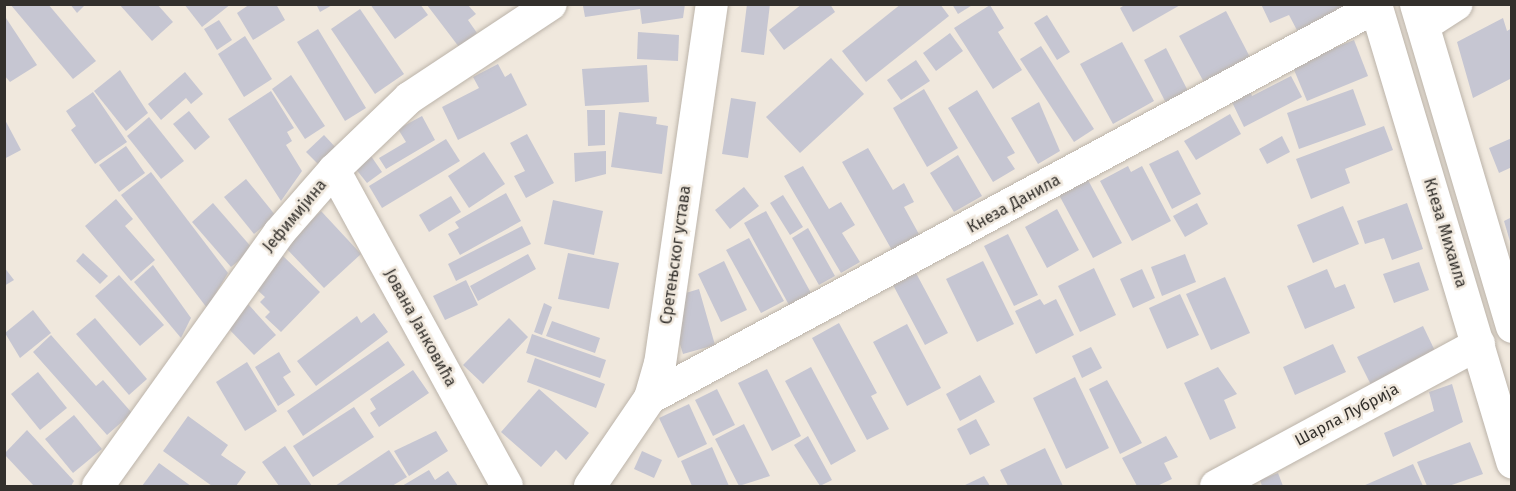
<!DOCTYPE html>
<meta charset="utf-8">
<style>
body{margin:0}
#map{position:relative;width:1516px;height:491px;overflow:hidden;background:#f0e8dd;font-family:"Fira Sans",sans-serif}
div>[style]{position:absolute}
[style*='--x']{left:calc(var(--x)*1px);top:calc(var(--y)*1px);width:calc(var(--w)*1px);rotate:calc(var(--a)*1deg)}
.building>*{inset:0;background:#c6c6d2}
.roads{filter:drop-shadow(0 0 2px #bbb3a9) drop-shadow(0 0 2px #bbb3a9)}
.street>*{height:32px;margin:-16px;padding:0 16px;transform-origin:16px;border-radius:16px;background:#fff}
.secondary>*{height:33px;margin:-16.5px;padding:0 16.5px;transform-origin:16.5px;border-radius:16.5px;background:#fff}
span{translate:-50% -50%;white-space:nowrap;text-align:center;line-height:1.15;-webkit-text-stroke:5px #f0e8dd;paint-order:stroke}
.street-label{font-size:16px;color:#33302c}
.frame{position:absolute;inset:0;border:6px solid #33302c;pointer-events:none}
</style>
<div id="map">
<div class="building">
<i style="clip-path:polygon(10px 4px,48px 4px,96px 61px,73px 79px)"></i>
<i style="clip-path:polygon(70px 4px,86px 4px,77px 13px)"></i>
<i style="clip-path:polygon(119px 4px,157px 4px,173px 22px,152px 41px)"></i>
<i style="clip-path:polygon(184px 4px,231px 4px,202px 27px)"></i>
<i style="clip-path:polygon(250px 4px,276px 4px,285px 20px,253px 40px,237px 13px)"></i>
<i style="clip-path:polygon(316px 4px,334px 4px,320px 12px)"></i>
<i style="clip-path:polygon(370px 4px,420px 4px,428px 15px,395px 39px)"></i>
<i style="clip-path:polygon(591px 4px,685px 4px,683px 18px,642px 24px,640px 9px,585px 17px,583px 6px)"></i>
<i style="clip-path:polygon(747px 4px,770px 4px,764px 55px,741px 52px)"></i>
<i style="clip-path:polygon(802px 4px,830px 4px,835px 12px,784px 50px,769px 30px)"></i>
<i style="clip-path:polygon(901px 4px,940px 4px,949px 16px,866px 82px,842px 51px)"></i>
<i style="clip-path:polygon(952px 4px,974px 4px,958px 14px)"></i>
<i style="clip-path:polygon(1126px 4px,1182px 4px,1133px 32px,1120px 8px)"></i>
<i style="clip-path:polygon(1261px 4px,1348px 4px,1300px 36px,1289px 15px,1270px 23px)"></i>
<i style="clip-path:polygon(427px 5px,468px 5px,476px 14px,468px 20px,477px 33px,459px 47px)"></i>
<i style="clip-path:polygon(990px 5px,1004px 28px,998px 32px,1022px 70px,993px 89px,954px 28px)"></i>
<i style="clip-path:polygon(360px 9px,404px 74px,375px 94px,331px 29px)"></i>
<i style="clip-path:polygon(1226px 11px,1252px 61px,1206px 86px,1179px 36px)"></i>
<i style="clip-path:polygon(4px 15px,37px 65px,10px 82px,4px 75px)"></i>
<i style="clip-path:polygon(1047px 15px,1070px 52px,1057px 60px,1034px 23px)"></i>
<i style="clip-path:polygon(1503px 18px,1507px 31px,1512px 28px,1512px 78px,1473px 98px,1457px 42px)"></i>
<i style="clip-path:polygon(219px 20px,232px 40px,217px 50px,204px 29px)"></i>
<i style="clip-path:polygon(318px 29px,366px 108px,345px 121px,297px 42px)"></i>
<i style="clip-path:polygon(638px 32px,679px 35px,678px 61px,637px 59px)"></i>
<i style="clip-path:polygon(950px 33px,963px 51px,936px 71px,923px 53px)"></i>
<i style="clip-path:polygon(245px 36px,272px 79px,244px 97px,218px 54px)"></i>
<i style="clip-path:polygon(1354px 40px,1368px 76px,1307px 101px,1292px 65px)"></i>
<i style="clip-path:polygon(1122px 42px,1154px 101px,1113px 124px,1080px 64px)"></i>
<i style="clip-path:polygon(1041px 46px,1094px 129px,1074px 142px,1020px 59px)"></i>
<i style="clip-path:polygon(1166px 48px,1188px 91px,1166px 103px,1144px 60px)"></i>
<i style="clip-path:polygon(831px 58px,864px 94px,800px 153px,766px 117px)"></i>
<i style="clip-path:polygon(916px 60px,930px 81px,901px 100px,887px 80px)"></i>
<i style="clip-path:polygon(498px 64px,505px 77px,511px 73px,527px 105px,458px 140px,442px 107px,479px 88px,473px 77px)"></i>
<i style="clip-path:polygon(647px 65px,649px 102px,585px 106px,582px 69px)"></i>
<i style="clip-path:polygon(120px 70px,148px 113px,126px 131px,94px 91px)"></i>
<i style="clip-path:polygon(185px 72px,203px 94px,191px 104px,186px 98px,161px 120px,148px 104px)"></i>
<i style="clip-path:polygon(291px 75px,325px 126px,305px 139px,272px 89px)"></i>
<i style="clip-path:polygon(1291px 76px,1302px 97px,1244px 127px,1231px 100px,1250px 91px,1252px 96px)"></i>
<i style="clip-path:polygon(924px 89px,958px 148px,927px 167px,893px 108px)"></i>
<i style="clip-path:polygon(1353px 89px,1366px 125px,1299px 149px,1287px 113px)"></i>
<i style="clip-path:polygon(977px 90px,1015px 153px,1007px 157px,1015px 169px,993px 182px,948px 108px)"></i>
<i style="clip-path:polygon(271px 91px,294px 128px,287px 132px,292px 141px,286px 145px,302px 171px,281px 201px,228px 119px)"></i>
<i style="clip-path:polygon(93px 92px,127px 142px,95px 164px,71px 130px,76px 126px,66px 111px)"></i>
<i style="clip-path:polygon(731px 98px,756px 102px,748px 158px,722px 154px)"></i>
<i style="clip-path:polygon(1039px 102px,1060px 151px,1038px 164px,1011px 118px)"></i>
<i style="clip-path:polygon(587px 110px,605px 110px,605px 145px,588px 146px)"></i>
<i style="clip-path:polygon(189px 111px,210px 137px,195px 150px,173px 124px)"></i>
<i style="clip-path:polygon(619px 112px,657px 117px,656px 124px,668px 126px,662px 174px,611px 167px)"></i>
<i style="clip-path:polygon(1230px 114px,1241px 134px,1196px 160px,1184px 141px)"></i>
<i style="clip-path:polygon(422px 116px,435px 140px,386px 169px,379px 158px,406px 142px,398px 129px)"></i>
<i style="clip-path:polygon(149px 117px,184px 161px,161px 179px,127px 136px)"></i>
<i style="clip-path:polygon(4px 118px,21px 150px,4px 159px)"></i>
<i style="clip-path:polygon(1384px 126px,1393px 150px,1345px 169px,1350px 183px,1311px 199px,1296px 159px)"></i>
<i style="clip-path:polygon(527px 134px,554px 183px,526px 198px,514px 176px,525px 171px,510px 143px)"></i>
<i style="clip-path:polygon(324px 135px,338px 150px,321px 167px,306px 152px)"></i>
<i style="clip-path:polygon(1282px 136px,1290px 152px,1267px 164px,1259px 149px)"></i>
<i style="clip-path:polygon(1512px 138px,1512px 167px,1499px 173px,1489px 148px)"></i>
<i style="clip-path:polygon(446px 139px,460px 161px,382px 208px,369px 186px)"></i>
<i style="clip-path:polygon(126px 146px,145px 173px,119px 192px,99px 165px)"></i>
<i style="clip-path:polygon(868px 148px,893px 190px,904px 183px,914px 202px,904px 207px,920px 236px,893px 252px,842px 162px)"></i>
<i style="clip-path:polygon(1178px 150px,1201px 194px,1172px 209px,1149px 164px)"></i>
<i style="clip-path:polygon(606px 151px,606px 174px,575px 182px,574px 153px)"></i>
<i style="clip-path:polygon(484px 152px,505px 184px,469px 208px,448px 176px)"></i>
<i style="clip-path:polygon(958px 155px,982px 196px,954px 212px,930px 173px)"></i>
<i style="clip-path:polygon(371px 156px,382px 172px,367px 183px,355px 168px)"></i>
<i style="clip-path:polygon(803px 166px,829px 209px,841px 202px,855px 225px,842px 233px,860px 262px,841px 273px,784px 176px)"></i>
<i style="clip-path:polygon(1128px 166px,1131px 172px,1142px 166px,1171px 221px,1132px 241px,1100px 181px)"></i>
<i style="clip-path:polygon(151px 172px,228px 273px,207px 308px,121px 195px)"></i>
<i style="clip-path:polygon(246px 179px,276px 216px,254px 234px,224px 197px)"></i>
<i style="clip-path:polygon(1088px 180px,1122px 243px,1093px 258px,1059px 195px)"></i>
<i style="clip-path:polygon(744px 187px,759px 206px,730px 229px,715px 210px)"></i>
<i style="clip-path:polygon(506px 193px,521px 221px,460px 255px,448px 234px,459px 228px,455px 222px)"></i>
<i style="clip-path:polygon(783px 195px,803px 227px,790px 235px,770px 203px)"></i>
<i style="clip-path:polygon(451px 196px,461px 212px,429px 232px,419px 215px)"></i>
<i style="clip-path:polygon(116px 199px,133px 219px,125px 226px,155px 260px,131px 281px,85px 226px)"></i>
<i style="clip-path:polygon(553px 200px,603px 211px,594px 255px,544px 244px)"></i>
<i style="clip-path:polygon(213px 203px,253px 249px,231px 267px,192px 222px)"></i>
<i style="clip-path:polygon(1197px 203px,1208px 224px,1185px 237px,1173px 216px)"></i>
<i style="clip-path:polygon(1407px 203px,1423px 249px,1392px 260px,1384px 238px,1365px 244px,1357px 221px)"></i>
<i style="clip-path:polygon(1343px 206px,1359px 244px,1313px 263px,1297px 225px)"></i>
<i style="clip-path:polygon(1057px 209px,1079px 250px,1047px 268px,1025px 227px)"></i>
<i style="clip-path:polygon(321px 211px,361px 254px,324px 288px,284px 246px)"></i>
<i style="clip-path:polygon(766px 211px,811px 293px,789px 305px,744px 223px)"></i>
<i style="clip-path:polygon(1512px 217px,1512px 245px,1511px 245px,1504px 221px)"></i>
<i style="clip-path:polygon(522px 226px,531px 244px,456px 281px,448px 264px)"></i>
<i style="clip-path:polygon(808px 228px,835px 276px,819px 285px,792px 238px)"></i>
<i style="clip-path:polygon(1008px 234px,1038px 295px,1014px 306px,984px 246px)"></i>
<i style="clip-path:polygon(749px 238px,784px 301px,761px 313px,726px 250px)"></i>
<i style="clip-path:polygon(83px 253px,108px 276px,100px 284px,76px 261px)"></i>
<i style="clip-path:polygon(568px 253px,619px 263px,609px 309px,558px 299px)"></i>
<i style="clip-path:polygon(528px 254px,536px 269px,478px 301px,470px 286px)"></i>
<i style="clip-path:polygon(1185px 254px,1196px 282px,1162px 296px,1151px 267px)"></i>
<i style="clip-path:polygon(282px 255px,320px 292px,281px 332px,265px 317px,270px 312px,260px 302px,265px 297px,253px 286px)"></i>
<i style="clip-path:polygon(724px 261px,747px 310px,721px 322px,698px 274px)"></i>
<i style="clip-path:polygon(983px 261px,1014px 324px,977px 342px,946px 279px)"></i>
<i style="clip-path:polygon(1419px 262px,1429px 290px,1394px 303px,1383px 274px)"></i>
<i style="clip-path:polygon(153px 265px,191px 318px,181px 338px,134px 282px)"></i>
<i style="clip-path:polygon(4px 267px,14px 280px,4px 286px)"></i>
<i style="clip-path:polygon(1094px 268px,1116px 315px,1080px 332px,1058px 286px)"></i>
<i style="clip-path:polygon(1142px 269px,1155px 298px,1133px 308px,1120px 279px)"></i>
<i style="clip-path:polygon(1327px 269px,1335px 288px,1345px 284px,1355px 308px,1305px 329px,1287px 286px)"></i>
<i style="clip-path:polygon(916px 273px,948px 333px,925px 345px,893px 285px)"></i>
<i style="clip-path:polygon(119px 275px,164px 325px,140px 346px,95px 296px)"></i>
<i style="clip-path:polygon(1225px 277px,1250px 333px,1211px 350px,1186px 294px)"></i>
<i style="clip-path:polygon(466px 280px,478px 305px,445px 320px,433px 296px)"></i>
<i style="clip-path:polygon(699px 289px,715px 345px,683px 354px,675px 328px,682px 326px,679px 295px)"></i>
<i style="clip-path:polygon(1180px 294px,1199px 335px,1167px 349px,1149px 308px)"></i>
<i style="clip-path:polygon(1040px 299px,1044px 305px,1056px 299px,1074px 335px,1036px 354px,1015px 311px)"></i>
<i style="clip-path:polygon(544px 303px,552px 307px,542px 335px,534px 332px)"></i>
<i style="clip-path:polygon(248px 304px,276px 335px,254px 355px,225px 325px)"></i>
<i style="clip-path:polygon(33px 310px,51px 333px,20px 358px,5px 333px)"></i>
<i style="clip-path:polygon(374px 313px,388px 332px,316px 386px,297px 361px,357px 316px,361px 323px)"></i>
<i style="clip-path:polygon(95px 318px,147px 379px,129px 395px,76px 334px)"></i>
<i style="clip-path:polygon(509px 318px,528px 337px,483px 384px,463px 365px)"></i>
<i style="clip-path:polygon(552px 321px,600px 338px,595px 353px,546px 336px)"></i>
<i style="clip-path:polygon(839px 323px,877px 393px,871px 396px,889px 429px,867px 440px,812px 338px)"></i>
<i style="clip-path:polygon(907px 324px,941px 388px,907px 406px,873px 342px)"></i>
<i style="clip-path:polygon(1423px 326px,1436px 353px,1371px 385px,1357px 357px)"></i>
<i style="clip-path:polygon(532px 334px,606px 360px,600px 378px,526px 353px)"></i>
<i style="clip-path:polygon(51px 335px,96px 386px,103px 380px,132px 413px,107px 435px,33px 352px)"></i>
<i style="clip-path:polygon(388px 341px,405px 365px,303px 436px,287px 411px)"></i>
<i style="clip-path:polygon(1333px 344px,1346px 372px,1295px 395px,1283px 367px)"></i>
<i style="clip-path:polygon(1091px 347px,1102px 368px,1082px 378px,1072px 356px)"></i>
<i style="clip-path:polygon(279px 352px,291px 372px,283px 377px,295px 395px,278px 406px,255px 367px)"></i>
<i style="clip-path:polygon(535px 358px,605px 384px,596px 408px,527px 382px)"></i>
<i style="clip-path:polygon(247px 362px,277px 411px,245px 431px,216px 382px)"></i>
<i style="clip-path:polygon(811px 367px,856px 451px,831px 465px,785px 381px)"></i>
<i style="clip-path:polygon(1218px 367px,1237px 394px,1224px 400px,1236px 428px,1210px 440px,1184px 383px)"></i>
<i style="clip-path:polygon(767px 369px,801px 436px,772px 451px,738px 383px)"></i>
<i style="clip-path:polygon(413px 370px,429px 393px,379px 427px,370px 413px,376px 409px,370px 399px)"></i>
<i style="clip-path:polygon(38px 372px,67px 408px,40px 430px,11px 394px)"></i>
<i style="clip-path:polygon(980px 375px,995px 402px,960px 421px,946px 394px)"></i>
<i style="clip-path:polygon(1075px 377px,1109px 448px,1066px 469px,1033px 398px)"></i>
<i style="clip-path:polygon(1107px 380px,1142px 443px,1120px 454px,1089px 389px)"></i>
<i style="clip-path:polygon(1452px 384px,1463px 422px,1393px 457px,1384px 433px,1434px 411px,1429px 392px)"></i>
<i style="clip-path:polygon(539px 389px,589px 433px,566px 460px,556px 450px,541px 467px,501px 432px)"></i>
<i style="clip-path:polygon(717px 389px,735px 425px,713px 436px,695px 400px)"></i>
<i style="clip-path:polygon(689px 404px,707px 444px,678px 458px,659px 418px)"></i>
<i style="clip-path:polygon(354px 407px,374px 437px,313px 477px,293px 446px)"></i>
<i style="clip-path:polygon(74px 415px,102px 449px,73px 473px,45px 439px)"></i>
<i style="clip-path:polygon(188px 416px,228px 445px,221px 455px,246px 472px,236px 486px,212px 486px,163px 451px)"></i>
<i style="clip-path:polygon(976px 419px,990px 445px,970px 455px,957px 429px)"></i>
<i style="clip-path:polygon(744px 424px,770px 476px,739px 486px,715px 439px)"></i>
<i style="clip-path:polygon(27px 430px,74px 481px,71px 486px,34px 486px,4px 454px)"></i>
<i style="clip-path:polygon(436px 431px,448px 451px,409px 476px,394px 451px)"></i>
<i style="clip-path:polygon(808px 436px,832px 480px,820px 486px,794px 445px)"></i>
<i style="clip-path:polygon(1166px 436px,1178px 457px,1164px 463px,1172px 479px,1157px 486px,1137px 486px,1122px 458px)"></i>
<i style="clip-path:polygon(1470px 442px,1483px 474px,1449px 486px,1427px 486px,1417px 462px)"></i>
<i style="clip-path:polygon(285px 446px,312px 486px,279px 486px,262px 462px)"></i>
<i style="clip-path:polygon(712px 447px,729px 486px,692px 486px,681px 461px)"></i>
<i style="clip-path:polygon(1045px 448px,1063px 486px,1008px 486px,1000px 470px)"></i>
<i style="clip-path:polygon(389px 450px,407px 477px,392px 486px,335px 486px)"></i>
<i style="clip-path:polygon(642px 451px,662px 460px,654px 478px,634px 469px)"></i>
<i style="clip-path:polygon(159px 463px,191px 486px,142px 486px)"></i>
<i style="clip-path:polygon(1413px 464px,1423px 486px,1363px 486px)"></i>
<i style="clip-path:polygon(429px 470px,435px 480px,448px 471px,458px 486px,402px 486px)"></i>
<i style="clip-path:polygon(1278px 473px,1283px 486px,1262px 486px,1260px 480px)"></i>
<i style="clip-path:polygon(984px 476px,990px 486px,963px 486px)"></i>
</div>
<div class="roads">
<div class="street">
<i style="--x:1423;--y:26;--w:40;--a:-32.9"></i>
<i style="--x:334;--y:170;--w:360;--a:61.3"></i>
<i style="--x:650;--y:398;--w:825;--a:-28.31"></i>
<i style="--x:98;--y:486;--w:311;--a:-54.4"></i>
<i style="--x:279;--y:233;--w:84;--a:-48.9"></i>
<i style="--x:334;--y:170;--w:104;--a:-43.8"></i>
<i style="--x:409;--y:98;--w:170;--a:-33.5"></i>
<i style="--x:590;--y:486;--w:107;--a:-55.7"></i>
<i style="--x:650;--y:398;--w:35;--a:-74"></i>
<i style="--x:660;--y:364;--w:364;--a:-81.8"></i>
<i style="--x:1216;--y:486;--w:299;--a:-28.4"></i>
</div>
<div class="secondary">
<i style="--x:1375;--y:4;--w:478;--a:73.3"></i>
<i style="--x:1416;--y:4;--w:336;--a:73.4"></i>
</div>
</div>
<div class="street-label">
<span style="left:1014px;top:204px;rotate:-29deg">Кнеза Данила</span>
<span style="left:295px;top:216px;rotate:-50deg">Јефимијина</span>
<span style="left:1445px;top:233px;rotate:73deg">Кнеза Михаила</span>
<span style="left:676px;top:255px;rotate:-82deg">Сретењског устава</span>
<span style="left:420px;top:328px;rotate:61deg">Јована Јанковића</span>
<span style="left:1347px;top:415px;rotate:-28deg">Шарла Лубрија</span>
</div>
<div class="frame"></div>
</div>
